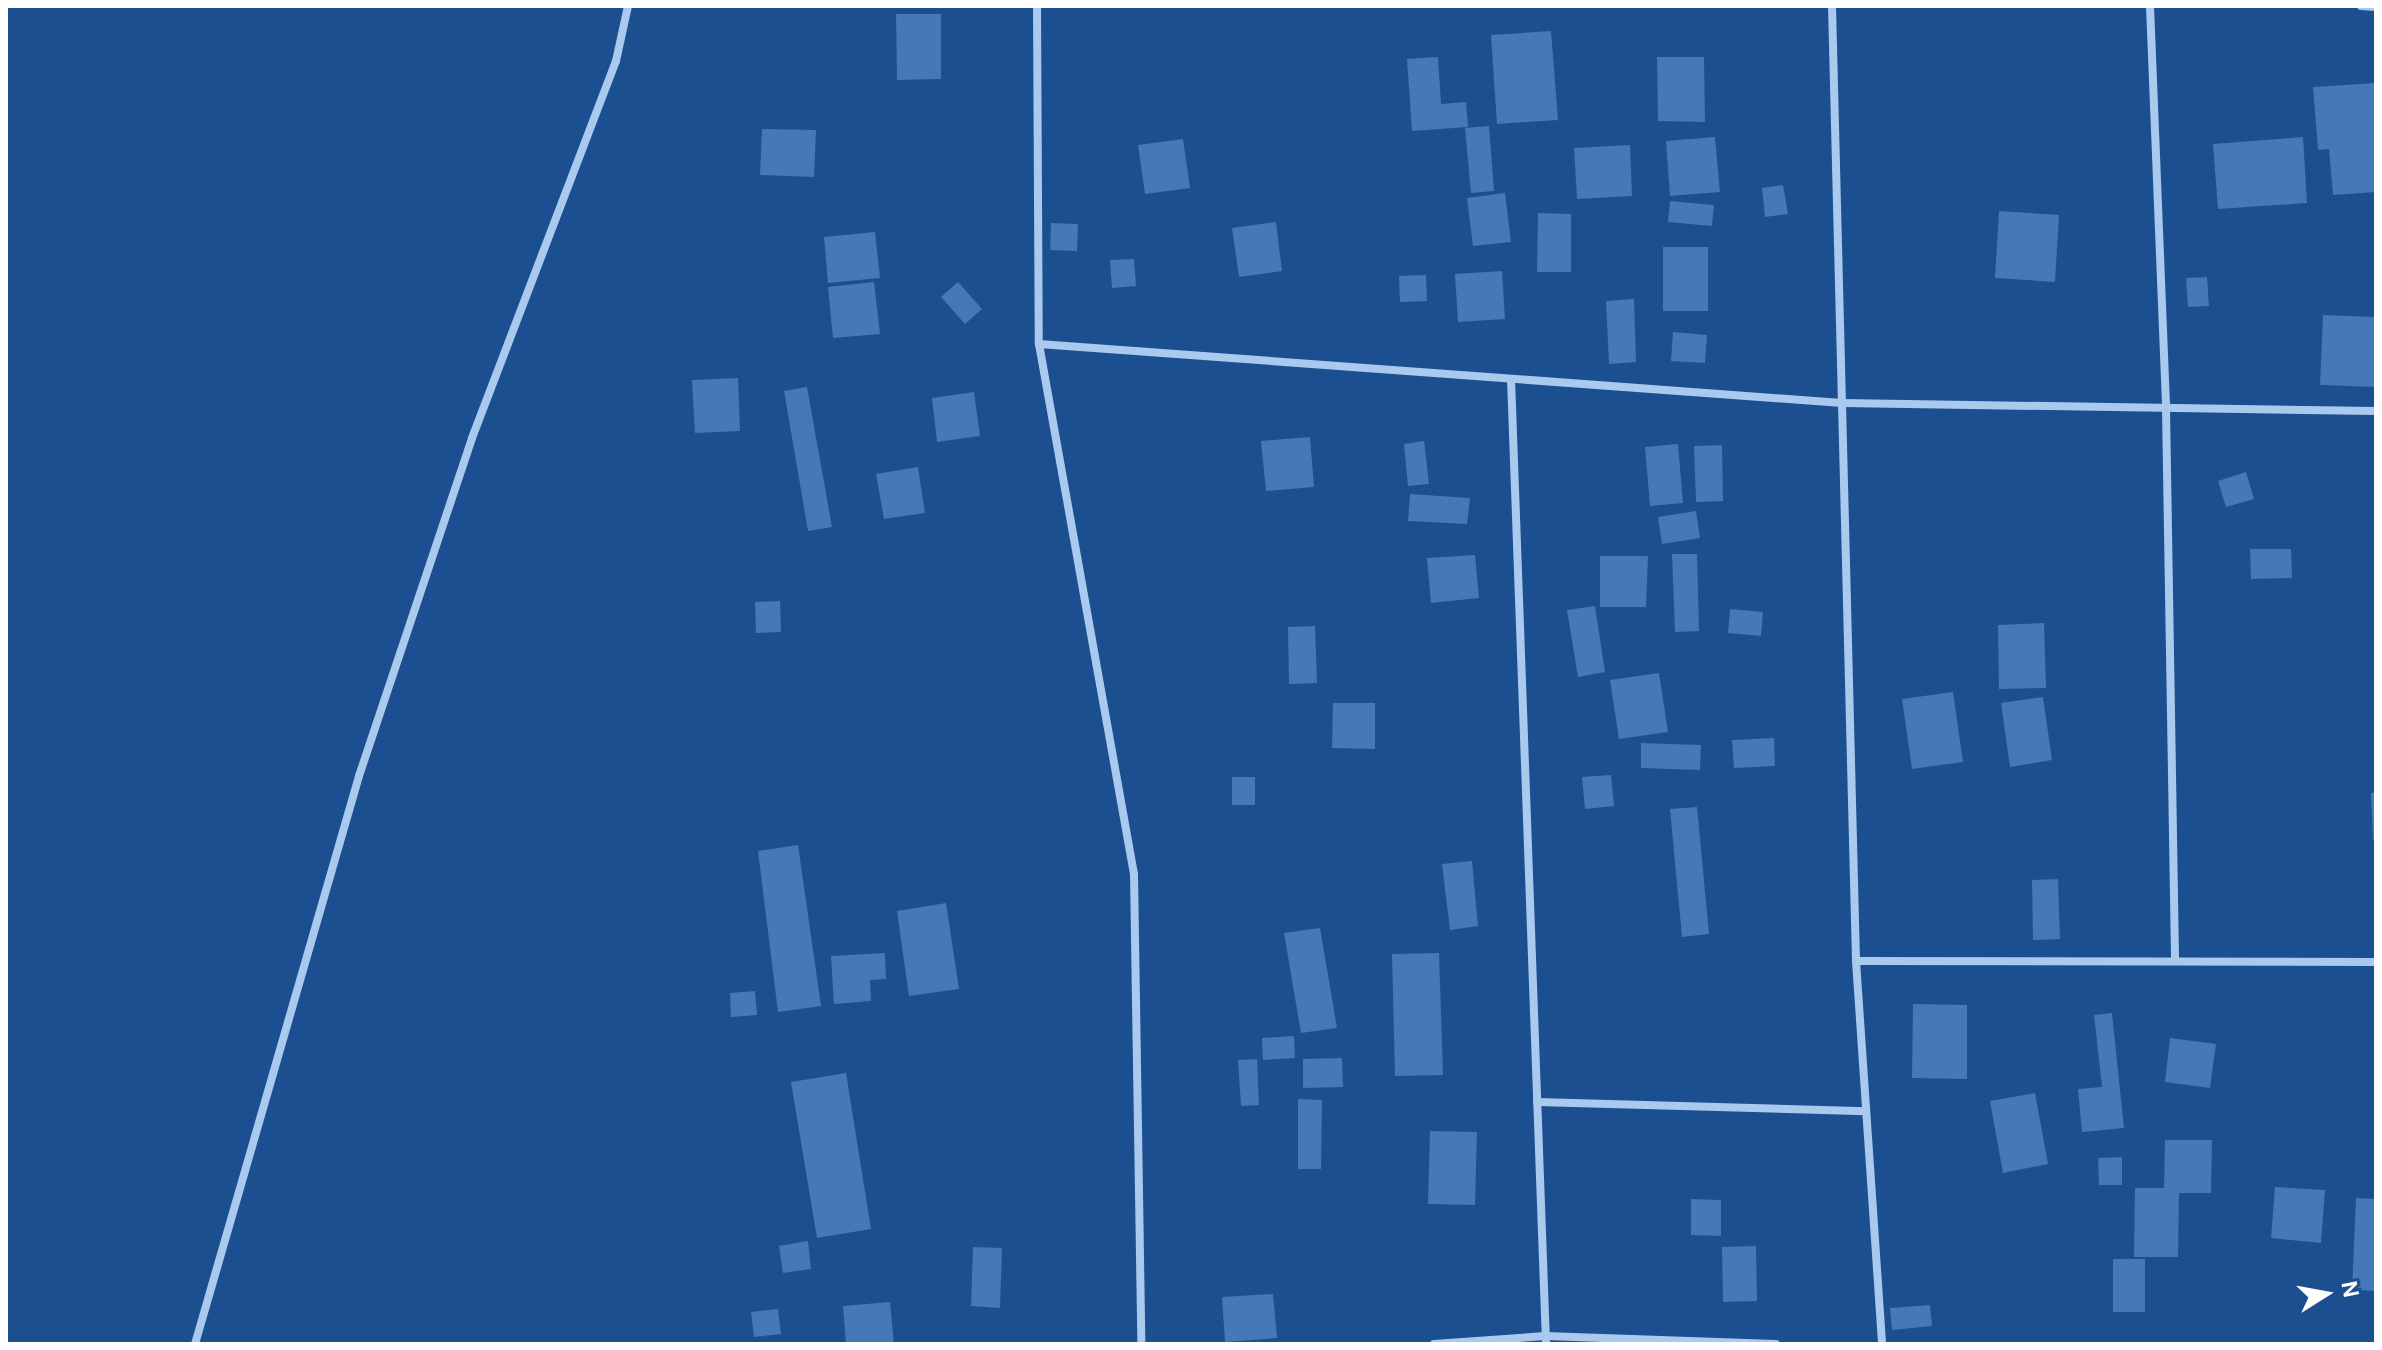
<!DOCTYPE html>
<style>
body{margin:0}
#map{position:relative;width:2382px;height:1350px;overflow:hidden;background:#1b4f8f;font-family:"DM Sans",sans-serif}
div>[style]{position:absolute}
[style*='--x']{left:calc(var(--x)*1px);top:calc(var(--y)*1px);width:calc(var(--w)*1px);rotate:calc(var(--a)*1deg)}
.building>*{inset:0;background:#4478b7}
.minor>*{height:8px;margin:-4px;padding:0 4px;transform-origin:4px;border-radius:4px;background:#a9c9ee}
span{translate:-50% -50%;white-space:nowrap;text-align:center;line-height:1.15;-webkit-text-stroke:6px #1b4f8f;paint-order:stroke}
.frame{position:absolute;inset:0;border:8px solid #fff;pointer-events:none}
.north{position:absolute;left:2286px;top:1254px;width:80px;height:80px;-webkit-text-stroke:6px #1b4f8f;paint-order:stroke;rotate:79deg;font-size:22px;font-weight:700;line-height:32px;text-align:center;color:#fff}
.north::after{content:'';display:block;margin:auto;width:28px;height:36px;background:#fff;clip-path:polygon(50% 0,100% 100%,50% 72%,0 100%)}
</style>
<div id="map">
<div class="building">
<i style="clip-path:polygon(896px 14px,941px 14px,941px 79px,897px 80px)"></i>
<i style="clip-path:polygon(1551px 31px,1558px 120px,1497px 124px,1491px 35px)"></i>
<i style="clip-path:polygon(1438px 57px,1441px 104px,1466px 102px,1468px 127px,1412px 131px,1407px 59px)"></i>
<i style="clip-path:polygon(1657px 57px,1704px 57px,1705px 122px,1658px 121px)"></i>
<i style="clip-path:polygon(2376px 83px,2376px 192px,2333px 195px,2329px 149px,2318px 150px,2313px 87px)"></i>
<i style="clip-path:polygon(1489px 126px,1494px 191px,1471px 193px,1465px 128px)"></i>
<i style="clip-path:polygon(762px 129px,816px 130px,814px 177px,760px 175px)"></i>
<i style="clip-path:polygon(1715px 137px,1720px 192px,1670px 196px,1666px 141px)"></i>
<i style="clip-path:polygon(2303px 137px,2307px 203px,2218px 209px,2213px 144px)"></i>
<i style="clip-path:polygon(1183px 139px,1190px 188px,1145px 194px,1138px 145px)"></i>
<i style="clip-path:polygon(1630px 145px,1632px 196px,1577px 199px,1574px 148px)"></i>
<i style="clip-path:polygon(1783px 185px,1788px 214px,1765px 217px,1762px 188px)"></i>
<i style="clip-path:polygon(1505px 193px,1511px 242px,1473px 246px,1467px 198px)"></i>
<i style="clip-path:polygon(1670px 201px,1714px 205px,1712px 226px,1668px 222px)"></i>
<i style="clip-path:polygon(1999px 211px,2059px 215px,2055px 282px,1995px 278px)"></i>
<i style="clip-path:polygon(1538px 213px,1571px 214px,1571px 272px,1537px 272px)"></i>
<i style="clip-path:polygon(1276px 222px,1282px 271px,1239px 277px,1232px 228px)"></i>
<i style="clip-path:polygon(1051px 223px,1078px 224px,1077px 251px,1050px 250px)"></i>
<i style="clip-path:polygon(875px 232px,880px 278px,828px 283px,824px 237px)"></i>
<i style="clip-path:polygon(1663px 247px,1708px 247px,1708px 311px,1663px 311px)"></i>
<i style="clip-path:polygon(1134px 259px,1136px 286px,1112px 288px,1110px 260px)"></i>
<i style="clip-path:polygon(1502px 271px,1505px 319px,1458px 322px,1455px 274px)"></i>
<i style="clip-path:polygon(1426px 275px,1427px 301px,1400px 302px,1399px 276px)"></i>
<i style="clip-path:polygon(2207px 277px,2209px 306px,2188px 307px,2186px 278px)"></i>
<i style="clip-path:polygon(874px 282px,880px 334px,833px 338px,828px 287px)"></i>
<i style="clip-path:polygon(958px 282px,982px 309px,965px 324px,941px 297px)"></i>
<i style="clip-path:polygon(1634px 299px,1636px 362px,1609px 364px,1606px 301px)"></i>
<i style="clip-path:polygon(2323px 315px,2376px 317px,2376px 387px,2320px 385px)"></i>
<i style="clip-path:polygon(1673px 332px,1707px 335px,1705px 363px,1671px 361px)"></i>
<i style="clip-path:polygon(738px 378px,740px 431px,695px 433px,692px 380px)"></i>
<i style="clip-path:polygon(807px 387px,832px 527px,808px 531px,784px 391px)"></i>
<i style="clip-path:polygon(974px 392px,980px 436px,937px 442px,932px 398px)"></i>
<i style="clip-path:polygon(1310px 437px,1314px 487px,1266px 491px,1261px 441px)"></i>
<i style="clip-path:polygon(1424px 441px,1429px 484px,1408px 486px,1404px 444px)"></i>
<i style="clip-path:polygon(1678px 444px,1683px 503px,1650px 506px,1645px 447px)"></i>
<i style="clip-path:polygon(1722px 445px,1723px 501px,1696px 502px,1694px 446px)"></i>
<i style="clip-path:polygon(918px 467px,925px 513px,884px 519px,876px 474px)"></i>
<i style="clip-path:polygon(2246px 472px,2254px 499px,2226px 507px,2218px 481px)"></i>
<i style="clip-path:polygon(1410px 494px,1470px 498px,1467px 524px,1408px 521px)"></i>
<i style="clip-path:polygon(1696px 511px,1700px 538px,1662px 544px,1658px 517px)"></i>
<i style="clip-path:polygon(2250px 549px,2291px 549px,2292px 578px,2251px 579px)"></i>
<i style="clip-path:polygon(1672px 554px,1697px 554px,1699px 631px,1675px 632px)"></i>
<i style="clip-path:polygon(1475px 555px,1479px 598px,1431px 603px,1427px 558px)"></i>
<i style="clip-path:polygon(1600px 556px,1648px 556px,1646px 607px,1600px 607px)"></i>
<i style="clip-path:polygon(780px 601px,781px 632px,756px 633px,755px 602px)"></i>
<i style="clip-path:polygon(1595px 606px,1605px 672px,1578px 677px,1567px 610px)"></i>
<i style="clip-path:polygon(1730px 609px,1763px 612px,1761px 636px,1728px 633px)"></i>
<i style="clip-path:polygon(2044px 623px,2046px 688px,1999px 689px,1998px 625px)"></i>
<i style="clip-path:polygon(1315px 626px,1317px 683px,1289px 684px,1288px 627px)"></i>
<i style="clip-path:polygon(1659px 673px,1668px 732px,1619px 739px,1610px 680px)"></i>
<i style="clip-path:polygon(1953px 692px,1963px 762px,1912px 769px,1902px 699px)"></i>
<i style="clip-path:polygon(2043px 697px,2052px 760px,2010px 767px,2001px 703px)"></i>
<i style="clip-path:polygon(1333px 703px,1375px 703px,1375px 749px,1332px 748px)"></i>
<i style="clip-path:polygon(1774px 738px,1775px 766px,1734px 768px,1732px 740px)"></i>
<i style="clip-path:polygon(1641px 743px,1701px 745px,1700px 770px,1641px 768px)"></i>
<i style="clip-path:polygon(1611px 775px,1614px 806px,1585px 809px,1582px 777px)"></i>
<i style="clip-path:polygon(1232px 777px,1255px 777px,1255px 805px,1232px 805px)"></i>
<i style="clip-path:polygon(2376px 792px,2376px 839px,2373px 840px,2371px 793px)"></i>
<i style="clip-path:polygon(1697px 807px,1709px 934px,1682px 937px,1670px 809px)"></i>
<i style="clip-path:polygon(798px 845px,821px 1006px,778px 1012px,758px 851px)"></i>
<i style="clip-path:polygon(1472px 861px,1478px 926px,1450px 930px,1442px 864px)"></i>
<i style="clip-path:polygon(2058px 879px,2060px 939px,2033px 940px,2032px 880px)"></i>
<i style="clip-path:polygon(946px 903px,959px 989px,909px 996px,897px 911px)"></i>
<i style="clip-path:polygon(1320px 928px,1337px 1028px,1301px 1033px,1284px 933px)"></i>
<i style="clip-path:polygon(885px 953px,886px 979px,870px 980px,871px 1001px,834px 1004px,831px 956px)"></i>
<i style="clip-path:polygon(1439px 953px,1443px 1075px,1395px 1076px,1392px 954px)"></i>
<i style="clip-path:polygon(755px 991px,757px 1015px,731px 1017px,730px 993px)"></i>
<i style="clip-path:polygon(1913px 1004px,1967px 1005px,1967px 1079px,1912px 1078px)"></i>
<i style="clip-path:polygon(2112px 1013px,2124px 1128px,2082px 1132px,2078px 1089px,2102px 1087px,2094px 1015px)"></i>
<i style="clip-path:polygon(1294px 1036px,1295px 1058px,1263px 1060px,1262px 1038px)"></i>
<i style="clip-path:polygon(2170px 1038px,2216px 1044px,2210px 1088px,2165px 1082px)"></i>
<i style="clip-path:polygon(1342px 1058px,1343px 1087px,1303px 1088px,1303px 1059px)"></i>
<i style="clip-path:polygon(1257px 1059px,1259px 1105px,1241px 1106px,1238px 1060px)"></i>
<i style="clip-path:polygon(846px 1073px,871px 1229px,817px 1238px,791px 1082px)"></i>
<i style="clip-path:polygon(2035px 1093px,2048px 1164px,2003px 1173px,1990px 1101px)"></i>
<i style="clip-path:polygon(1298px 1099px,1322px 1100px,1321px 1169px,1298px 1169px)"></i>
<i style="clip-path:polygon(1430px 1131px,1477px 1132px,1475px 1205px,1428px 1204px)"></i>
<i style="clip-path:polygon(2165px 1140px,2212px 1140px,2211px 1193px,2179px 1193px,2178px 1257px,2134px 1257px,2135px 1188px,2164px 1188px)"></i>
<i style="clip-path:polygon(2122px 1157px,2122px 1185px,2099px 1185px,2098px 1158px)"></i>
<i style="clip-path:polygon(2275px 1187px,2325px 1190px,2321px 1243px,2271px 1238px)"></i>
<i style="clip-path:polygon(2356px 1198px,2376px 1199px,2376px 1291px,2352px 1290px)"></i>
<i style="clip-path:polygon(1691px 1199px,1721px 1200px,1721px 1236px,1691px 1235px)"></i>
<i style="clip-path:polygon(808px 1241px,811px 1269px,783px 1273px,779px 1246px)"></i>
<i style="clip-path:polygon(1756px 1246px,1757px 1301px,1723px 1302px,1722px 1247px)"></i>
<i style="clip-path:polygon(973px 1247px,1002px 1248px,1000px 1308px,971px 1306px)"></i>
<i style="clip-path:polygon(2113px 1259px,2145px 1259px,2145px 1312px,2113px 1312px)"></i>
<i style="clip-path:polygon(1273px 1294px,1277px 1338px,1225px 1342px,1222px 1297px)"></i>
<i style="clip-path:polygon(890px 1302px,894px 1344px,846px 1344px,843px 1306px)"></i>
<i style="clip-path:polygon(1930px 1305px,1932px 1326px,1892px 1330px,1890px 1308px)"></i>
<i style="clip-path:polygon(778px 1309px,781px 1334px,754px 1337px,751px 1312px)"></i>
</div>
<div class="minor">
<i style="--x:1037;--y:6;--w:338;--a:89.7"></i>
<i style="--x:1039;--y:344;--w:538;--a:79.84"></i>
<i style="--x:1134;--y:874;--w:470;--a:89.1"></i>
<i style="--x:1832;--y:6;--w:955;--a:88.56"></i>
<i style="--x:1856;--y:961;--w:384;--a:86.1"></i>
<i style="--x:2150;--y:6;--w:403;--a:87.7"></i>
<i style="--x:2166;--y:409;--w:550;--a:89.06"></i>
<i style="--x:2361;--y:6;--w:15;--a:4"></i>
<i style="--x:1039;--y:344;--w:805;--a:4.2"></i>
<i style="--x:1842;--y:403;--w:534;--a:0.86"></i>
<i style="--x:1511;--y:379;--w:966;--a:87.92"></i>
<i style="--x:1856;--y:961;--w:520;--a:0.11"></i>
<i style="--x:1537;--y:1102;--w:329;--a:1.6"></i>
<i style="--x:195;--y:1344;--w:591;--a:-73.89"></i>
<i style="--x:359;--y:776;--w:356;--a:-71.5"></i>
<i style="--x:472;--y:438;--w:404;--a:-69.1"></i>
<i style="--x:616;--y:61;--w:56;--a:-77.7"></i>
<i style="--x:1434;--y:1344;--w:111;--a:-4.1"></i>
<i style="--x:1545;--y:1336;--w:231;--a:2"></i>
</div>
<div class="frame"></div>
<div class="north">N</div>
</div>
